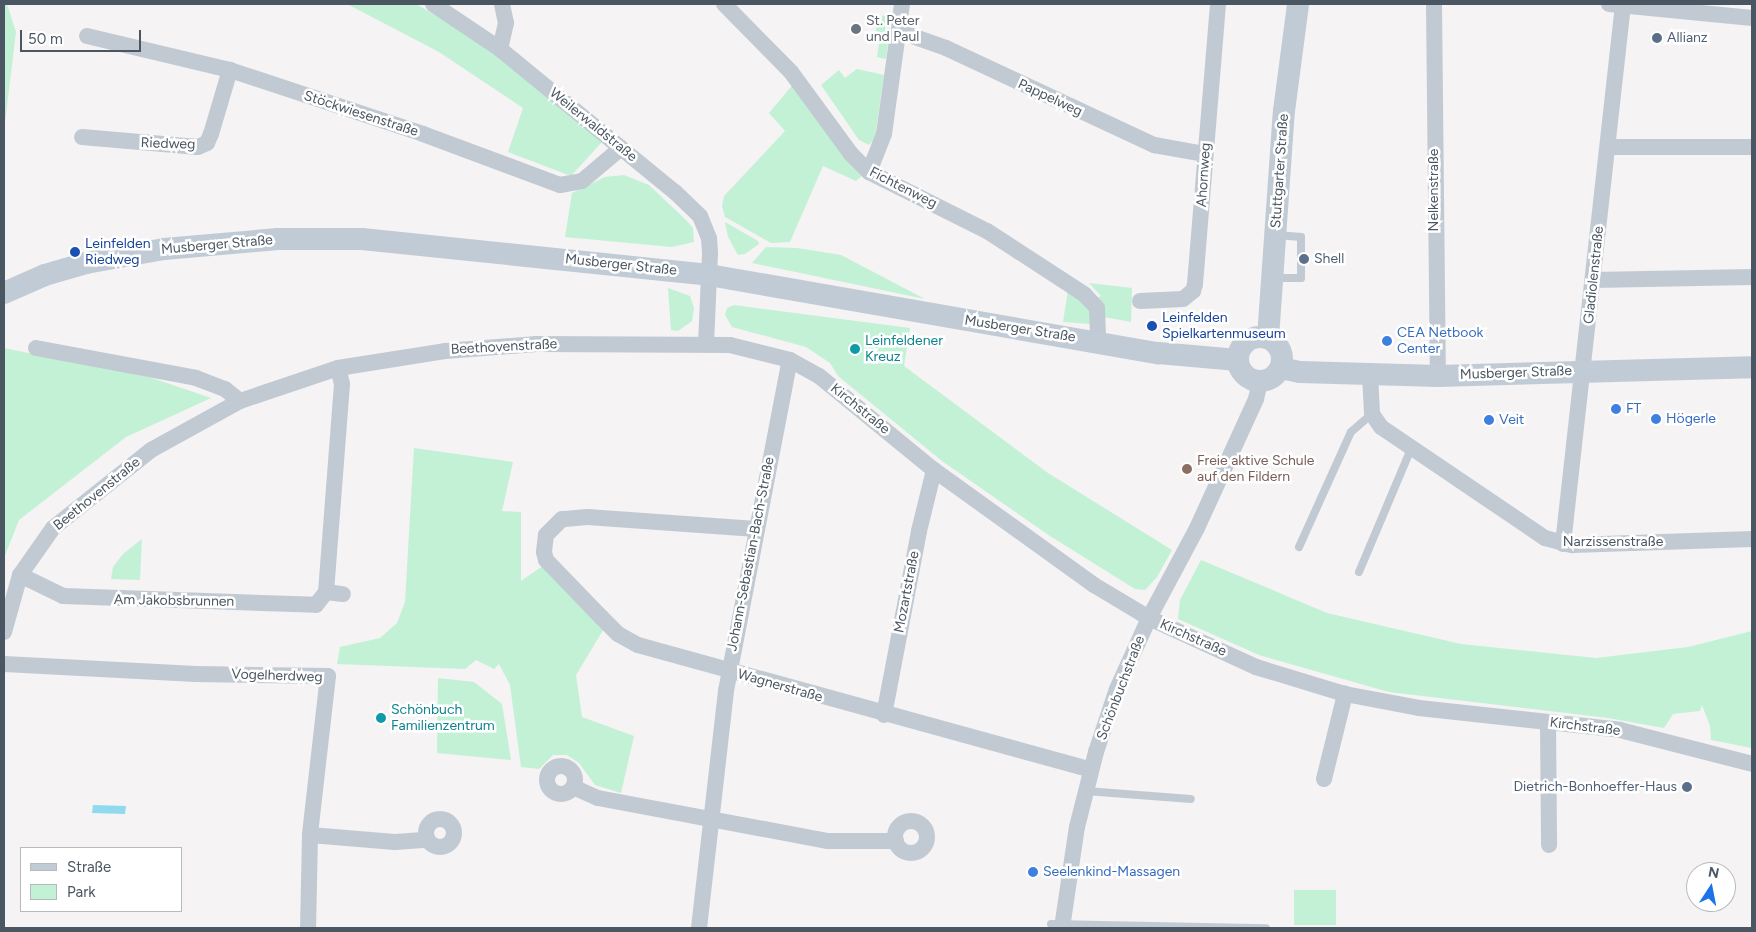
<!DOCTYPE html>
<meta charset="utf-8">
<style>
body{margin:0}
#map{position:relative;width:1756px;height:932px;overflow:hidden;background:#f5f3f3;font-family:Figtree,sans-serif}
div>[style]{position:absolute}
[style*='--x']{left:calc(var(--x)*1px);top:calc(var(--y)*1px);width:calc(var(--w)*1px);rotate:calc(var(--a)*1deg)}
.green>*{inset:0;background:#c3f1d5}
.water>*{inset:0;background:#90daee}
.lane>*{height:8px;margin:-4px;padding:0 4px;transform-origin:4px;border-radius:4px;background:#c1cad2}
.street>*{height:16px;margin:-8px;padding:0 8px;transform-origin:8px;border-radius:8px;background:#c1cad2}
.street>.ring{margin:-8px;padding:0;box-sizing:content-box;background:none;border:16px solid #c1cad2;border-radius:50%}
.secondary>*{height:22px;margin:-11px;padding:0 11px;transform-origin:11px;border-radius:11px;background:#c1cbd6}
.secondary>.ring{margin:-11px;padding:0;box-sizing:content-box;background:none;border:22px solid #c1cbd6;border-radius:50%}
.dots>*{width:14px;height:14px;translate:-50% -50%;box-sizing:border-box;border:2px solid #fff;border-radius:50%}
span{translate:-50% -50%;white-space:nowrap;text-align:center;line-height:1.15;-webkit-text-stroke:5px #fff;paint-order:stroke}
.worship-label{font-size:14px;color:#5b616d}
.left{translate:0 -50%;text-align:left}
.service-label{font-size:14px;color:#4e5e75}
.right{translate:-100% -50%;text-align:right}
.street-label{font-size:14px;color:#4a5661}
.transit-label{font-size:14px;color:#164399}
.shop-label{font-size:14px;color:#366cbe}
.culture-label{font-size:14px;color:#0d838f}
.education-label{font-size:14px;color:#785e54}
.frame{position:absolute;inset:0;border:5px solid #4a5661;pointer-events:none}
.legend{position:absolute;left:20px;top:847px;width:162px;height:65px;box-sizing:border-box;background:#fff;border:1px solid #b7bbc0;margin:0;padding:6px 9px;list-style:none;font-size:15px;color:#4a5661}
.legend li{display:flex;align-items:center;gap:10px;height:25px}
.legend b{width:25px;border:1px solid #b7bbc0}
.north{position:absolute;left:1686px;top:862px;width:50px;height:50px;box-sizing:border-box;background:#fff;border:1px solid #b7bbc0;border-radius:50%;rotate:11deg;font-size:14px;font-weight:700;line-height:20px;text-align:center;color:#4a5661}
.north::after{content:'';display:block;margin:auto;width:18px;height:22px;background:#1a73e8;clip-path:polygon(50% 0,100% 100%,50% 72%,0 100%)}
.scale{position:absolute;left:20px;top:30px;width:121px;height:22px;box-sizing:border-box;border:2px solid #4a5661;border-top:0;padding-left:6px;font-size:15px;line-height:18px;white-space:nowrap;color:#4a5661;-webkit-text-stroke:4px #fff;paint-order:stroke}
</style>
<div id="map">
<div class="green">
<i style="clip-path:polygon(4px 4px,7px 4px,16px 32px,4px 131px)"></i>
<i style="clip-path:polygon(347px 4px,416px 4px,461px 30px,523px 75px,602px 142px,571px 176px,508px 152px,523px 108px,439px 52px)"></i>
<i style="clip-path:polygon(878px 15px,891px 17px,886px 59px,877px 57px,880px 37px,875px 37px)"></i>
<i style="clip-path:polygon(857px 69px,884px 75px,875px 138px,869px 145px,859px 140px,821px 85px,839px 70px,845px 78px)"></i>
<i style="clip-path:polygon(795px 82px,863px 175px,856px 181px,823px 166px,790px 242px,771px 243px,725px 217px,722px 206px,724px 196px,785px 131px,769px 113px)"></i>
<i style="clip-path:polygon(624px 175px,649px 185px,686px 220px,693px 228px,694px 242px,672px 247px,565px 237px,572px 193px,605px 177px)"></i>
<i style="clip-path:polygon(725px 222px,758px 241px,759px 244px,745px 254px,738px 255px,728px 237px)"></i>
<i style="clip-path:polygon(766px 247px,797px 248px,841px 255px,925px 299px,752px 263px)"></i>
<i style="clip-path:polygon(1089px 283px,1132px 288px,1131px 322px,1099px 316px,1091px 324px,1063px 322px,1068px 290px,1087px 303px,1101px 296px)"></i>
<i style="clip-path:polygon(668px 288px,690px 296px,694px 308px,692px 321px,678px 331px,671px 330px)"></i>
<i style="clip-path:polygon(734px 305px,910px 328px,904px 366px,1048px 473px,1172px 550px,1157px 577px,1145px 590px,1135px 589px,1050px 536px,942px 461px,838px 376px,830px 363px,806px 347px,732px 327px,725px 315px,727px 308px)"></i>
<i style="clip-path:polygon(4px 348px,149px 377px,211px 398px,126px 437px,19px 520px,4px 558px)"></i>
<i style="clip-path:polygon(414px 448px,513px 462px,502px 511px,521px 512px,521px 581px,544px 565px,605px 627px,576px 675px,582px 717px,634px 736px,621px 793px,595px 785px,579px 763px,567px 755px,553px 755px,539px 769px,521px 767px,510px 685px,499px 664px,494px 669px,476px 660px,465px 669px,337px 664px,340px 647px,380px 638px,397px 623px,405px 602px)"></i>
<i style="clip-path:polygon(142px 539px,140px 580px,111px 579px,113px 567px,123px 554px)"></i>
<i style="clip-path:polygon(1201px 560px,1327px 613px,1461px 644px,1596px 658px,1688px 647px,1752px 631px,1752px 748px,1711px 740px,1710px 726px,1702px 705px,1700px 711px,1673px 714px,1664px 728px,1608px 718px,1389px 692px,1259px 655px,1178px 619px,1180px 600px)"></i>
<i style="clip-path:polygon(438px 678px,474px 682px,502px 704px,511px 760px,437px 753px)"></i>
<i style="clip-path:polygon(1294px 890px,1336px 890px,1336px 925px,1294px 925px)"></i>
</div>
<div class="water">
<i style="clip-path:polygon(93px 805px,126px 806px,125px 814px,92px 813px)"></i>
</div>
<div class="lane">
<i style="--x:1276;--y:278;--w:25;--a:0"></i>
<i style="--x:1301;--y:278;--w:41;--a:-90"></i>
<i style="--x:1301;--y:237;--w:24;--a:-175"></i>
<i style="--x:1299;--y:547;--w:126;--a:-65.7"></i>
<i style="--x:1351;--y:432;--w:28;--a:-41"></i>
<i style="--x:1359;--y:572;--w:134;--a:-67.1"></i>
<i style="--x:1086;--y:791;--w:105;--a:4.4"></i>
<i style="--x:1051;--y:924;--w:215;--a:1.1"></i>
</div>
<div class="street">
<i style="--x:433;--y:4;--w:81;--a:33.9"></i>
<i style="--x:500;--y:49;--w:226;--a:39.3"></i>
<i style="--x:675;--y:192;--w:35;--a:44"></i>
<i style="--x:700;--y:216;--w:24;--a:68"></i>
<i style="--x:709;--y:238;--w:15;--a:86"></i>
<i style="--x:710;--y:253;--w:91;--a:92.5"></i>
<i style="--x:724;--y:4;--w:95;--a:45.4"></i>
<i style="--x:791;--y:72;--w:102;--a:53.8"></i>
<i style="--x:851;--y:154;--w:25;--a:45"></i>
<i style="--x:869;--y:172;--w:132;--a:26.6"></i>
<i style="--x:987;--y:231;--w:116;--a:33"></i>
<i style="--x:1084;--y:294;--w:19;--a:47"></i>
<i style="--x:1097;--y:308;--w:34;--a:88"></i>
<i style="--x:1434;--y:4;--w:372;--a:89.4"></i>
<i style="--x:1609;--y:4;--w:144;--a:5.6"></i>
<i style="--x:898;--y:31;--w:51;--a:19.5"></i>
<i style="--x:946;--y:48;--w:230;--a:25"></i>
<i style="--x:1154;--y:145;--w:52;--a:10"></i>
<i style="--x:87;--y:36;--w:147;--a:13.4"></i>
<i style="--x:230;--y:70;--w:203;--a:18.3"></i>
<i style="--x:423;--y:134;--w:146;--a:20.4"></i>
<i style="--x:560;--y:185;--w:22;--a:-10"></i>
<i style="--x:582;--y:181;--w:51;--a:-40.2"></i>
<i style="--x:500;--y:49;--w:27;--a:-77"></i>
<i style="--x:506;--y:23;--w:19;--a:-102"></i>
<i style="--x:82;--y:137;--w:116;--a:4.9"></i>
<i style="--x:198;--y:147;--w:10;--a:-24"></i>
<i style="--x:207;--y:143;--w:10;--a:-66"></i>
<i style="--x:211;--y:134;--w:67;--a:-73.5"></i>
<i style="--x:1608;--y:147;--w:144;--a:0"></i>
<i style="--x:869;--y:172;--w:41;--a:-68.5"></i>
<i style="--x:884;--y:134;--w:131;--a:-82.1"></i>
<i style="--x:1593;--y:280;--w:159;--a:-1.1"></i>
<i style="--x:1140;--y:301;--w:43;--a:-2.7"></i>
<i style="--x:1183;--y:299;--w:13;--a:-39"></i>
<i style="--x:1193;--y:291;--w:7;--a:-74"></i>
<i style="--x:1195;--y:284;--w:281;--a:-85.3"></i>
<i style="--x:36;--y:348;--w:163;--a:10.6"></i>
<i style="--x:196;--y:378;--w:31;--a:21"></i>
<i style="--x:225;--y:389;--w:19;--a:39"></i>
<i style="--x:1370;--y:375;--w:39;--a:87"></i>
<i style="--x:1372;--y:414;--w:16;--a:55"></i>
<i style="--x:1381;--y:427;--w:198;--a:34.1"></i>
<i style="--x:1545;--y:538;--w:28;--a:15"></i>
<i style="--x:1572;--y:545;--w:180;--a:-1.9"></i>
<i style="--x:756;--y:529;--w:169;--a:-175.9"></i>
<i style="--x:587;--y:517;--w:25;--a:175"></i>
<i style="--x:562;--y:519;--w:23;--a:135"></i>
<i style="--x:546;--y:535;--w:17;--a:97"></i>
<i style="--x:544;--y:552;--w:8;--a:76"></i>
<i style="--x:546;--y:560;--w:79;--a:46"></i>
<i style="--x:601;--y:617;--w:24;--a:45"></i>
<i style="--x:618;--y:634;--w:23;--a:29"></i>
<i style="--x:638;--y:645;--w:470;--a:15.4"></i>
<i style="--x:1563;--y:544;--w:542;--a:-83.65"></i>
<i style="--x:20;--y:575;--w:48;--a:26"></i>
<i style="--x:63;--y:596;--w:253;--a:2"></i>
<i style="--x:316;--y:605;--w:16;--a:-52"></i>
<i style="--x:326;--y:592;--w:209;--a:-85.6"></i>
<i style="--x:342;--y:384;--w:16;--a:-104"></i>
<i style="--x:326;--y:592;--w:17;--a:7"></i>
<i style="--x:4;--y:632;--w:59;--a:-74.3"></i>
<i style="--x:20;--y:575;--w:57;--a:-54.9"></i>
<i style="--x:53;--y:528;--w:125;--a:-38.5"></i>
<i style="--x:151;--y:450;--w:102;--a:-28.8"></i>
<i style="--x:240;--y:401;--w:103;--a:-18.6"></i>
<i style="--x:338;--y:368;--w:108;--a:-9"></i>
<i style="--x:445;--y:351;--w:92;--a:-4.4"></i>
<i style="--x:537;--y:344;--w:193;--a:0.3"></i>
<i style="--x:730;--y:345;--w:62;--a:14"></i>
<i style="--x:790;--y:360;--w:33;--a:29"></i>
<i style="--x:819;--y:376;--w:149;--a:39.3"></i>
<i style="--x:934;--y:470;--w:197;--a:35.7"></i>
<i style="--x:1094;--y:585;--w:64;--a:31"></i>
<i style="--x:1149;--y:618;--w:118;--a:24.6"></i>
<i style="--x:1256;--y:667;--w:93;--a:16.9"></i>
<i style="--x:1345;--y:694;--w:75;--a:10.7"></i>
<i style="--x:1419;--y:708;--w:202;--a:6.2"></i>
<i style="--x:1620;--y:730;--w:136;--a:14.4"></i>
<i style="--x:4;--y:664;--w:192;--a:3"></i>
<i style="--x:196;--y:674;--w:132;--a:0.9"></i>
<i style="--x:328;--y:676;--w:160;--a:96.5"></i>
<i style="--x:310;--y:835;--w:93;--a:91.2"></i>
<i style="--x:884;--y:715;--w:187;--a:-79.2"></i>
<i style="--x:919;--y:531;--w:63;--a:-76.2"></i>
<i style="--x:1548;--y:722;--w:123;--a:89.5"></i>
<i class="ring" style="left:547px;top:766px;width:12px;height:12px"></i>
<i style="--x:1324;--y:779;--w:88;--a:-76.1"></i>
<i style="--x:573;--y:787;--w:27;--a:24"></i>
<i style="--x:598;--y:798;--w:234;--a:10.6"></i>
<i style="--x:828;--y:841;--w:68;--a:0"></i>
<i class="ring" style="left:426px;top:819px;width:12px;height:12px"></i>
<i class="ring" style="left:895px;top:821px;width:16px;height:16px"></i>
<i style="--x:310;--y:835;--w:85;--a:4.7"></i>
<i style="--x:395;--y:842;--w:32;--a:-4"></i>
<i style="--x:699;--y:928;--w:239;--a:-83.5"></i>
<i style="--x:726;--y:691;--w:337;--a:-79.1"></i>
<i style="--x:1062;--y:928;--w:102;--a:-81.6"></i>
<i style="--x:1077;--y:827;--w:77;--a:-75.8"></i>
<i style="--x:1096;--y:752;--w:66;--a:-71.6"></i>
<i style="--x:1117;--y:689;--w:78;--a:-65.7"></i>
<i style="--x:1149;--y:618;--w:102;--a:-61.9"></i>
<i style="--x:1197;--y:528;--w:142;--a:-65.4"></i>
<i style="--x:1256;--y:399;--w:18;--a:-77"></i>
</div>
<div class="secondary">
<i style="--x:4;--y:293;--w:45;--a:-23.7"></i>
<i style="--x:45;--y:275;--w:43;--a:-16.3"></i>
<i style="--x:86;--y:263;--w:79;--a:-10.2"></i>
<i style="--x:164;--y:249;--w:114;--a:-5"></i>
<i style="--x:278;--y:239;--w:84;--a:0"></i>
<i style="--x:362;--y:239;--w:349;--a:5.9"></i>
<i style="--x:709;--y:275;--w:456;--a:9.9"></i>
<i style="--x:1158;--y:353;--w:80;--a:5"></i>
<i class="ring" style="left:1238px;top:337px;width:22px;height:22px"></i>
<i style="--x:1268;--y:338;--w:228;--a:-86"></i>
<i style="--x:1284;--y:111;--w:108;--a:-82.5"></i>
<i style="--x:1281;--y:368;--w:19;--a:12"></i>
<i style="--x:1300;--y:372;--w:138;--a:1.7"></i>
<i style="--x:1438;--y:376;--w:314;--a:-1.6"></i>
</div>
<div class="dots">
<i style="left:856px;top:29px;background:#6b7280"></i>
<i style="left:1657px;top:38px;background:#5c6f8a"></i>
<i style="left:75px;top:252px;background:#1a4fb4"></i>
<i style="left:1304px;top:259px;background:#5c6f8a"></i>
<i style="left:1152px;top:326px;background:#1a4fb4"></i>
<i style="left:1387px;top:341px;background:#3f7fe0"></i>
<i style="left:855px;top:349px;background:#0f9aa8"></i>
<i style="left:1616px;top:409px;background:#3f7fe0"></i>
<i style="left:1656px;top:419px;background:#3f7fe0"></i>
<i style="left:1489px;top:420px;background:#3f7fe0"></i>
<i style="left:1187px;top:469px;background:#8d6e63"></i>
<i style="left:381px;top:718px;background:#0f9aa8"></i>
<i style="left:1687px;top:787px;background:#5c6f8a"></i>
<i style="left:1033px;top:872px;background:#3f7fe0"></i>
</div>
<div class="worship-label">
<span class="left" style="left:866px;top:29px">St. Peter<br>und Paul</span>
</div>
<div class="service-label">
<span class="left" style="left:1667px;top:38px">Allianz</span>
<span class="left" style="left:1314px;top:259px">Shell</span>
<span class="right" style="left:1677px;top:787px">Dietrich-Bonhoeffer-Haus</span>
</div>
<div class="street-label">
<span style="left:1050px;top:98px;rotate:25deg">Pappelweg</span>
<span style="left:361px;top:114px;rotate:18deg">Stöckwiesenstraße</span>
<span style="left:593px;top:125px;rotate:39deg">Weilerwaldstraße</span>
<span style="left:168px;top:144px;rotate:2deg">Riedweg</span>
<span style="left:1280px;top:171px;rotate:-86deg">Stuttgarter Straße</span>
<span style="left:1204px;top:175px;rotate:-86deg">Ahornweg</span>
<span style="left:903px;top:188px;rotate:27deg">Fichtenweg</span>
<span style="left:1434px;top:190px;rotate:-90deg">Nelkenstraße</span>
<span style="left:217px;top:245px;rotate:-5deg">Musberger Straße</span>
<span style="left:621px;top:265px;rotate:6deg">Musberger Straße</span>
<span style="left:1594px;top:275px;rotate:-84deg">Gladiolenstraße</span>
<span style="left:1020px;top:329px;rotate:9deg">Musberger Straße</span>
<span style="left:504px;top:347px;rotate:-3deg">Beethovenstraße</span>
<span style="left:1516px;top:373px;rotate:-2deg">Musberger Straße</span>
<span style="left:860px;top:409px;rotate:39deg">Kirchstraße</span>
<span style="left:97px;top:494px;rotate:-39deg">Beethovenstraße</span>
<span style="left:1613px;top:542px">Narzissenstraße</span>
<span style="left:751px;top:554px;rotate:-79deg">Johann-Sebastian-Bach-Straße</span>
<span style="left:907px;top:592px;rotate:-79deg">Mozartstraße</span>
<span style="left:174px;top:601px;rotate:1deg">Am Jakobsbrunnen</span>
<span style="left:1193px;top:638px;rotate:24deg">Kirchstraße</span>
<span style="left:277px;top:676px;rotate:2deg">Vogelherdweg</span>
<span style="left:780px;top:686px;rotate:16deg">Wagnerstraße</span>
<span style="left:1121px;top:688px;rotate:-69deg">Schönbuchstraße</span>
<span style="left:1585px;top:727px;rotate:7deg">Kirchstraße</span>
</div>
<div class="transit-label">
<span class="left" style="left:85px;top:252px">Leinfelden<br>Riedweg</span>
<span class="left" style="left:1162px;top:326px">Leinfelden<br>Spielkartenmuseum</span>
</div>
<div class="shop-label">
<span class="left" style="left:1397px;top:341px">CEA Netbook<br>Center</span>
<span class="left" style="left:1626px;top:409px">FT</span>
<span class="left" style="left:1666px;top:419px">Högerle</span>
<span class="left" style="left:1499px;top:420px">Veit</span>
<span class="left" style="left:1043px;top:872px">Seelenkind-Massagen</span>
</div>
<div class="culture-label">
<span class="left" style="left:865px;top:349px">Leinfeldener<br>Kreuz</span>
<span class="left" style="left:391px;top:718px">Schönbuch<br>Familienzentrum</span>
</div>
<div class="education-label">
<span class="left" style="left:1197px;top:469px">Freie aktive Schule<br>auf den Fildern</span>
</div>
<div class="frame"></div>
<ul class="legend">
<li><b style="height:6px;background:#c1cbd6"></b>Straße</li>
<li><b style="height:14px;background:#c3f1d5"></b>Park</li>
</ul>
<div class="north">N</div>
<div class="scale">50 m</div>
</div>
